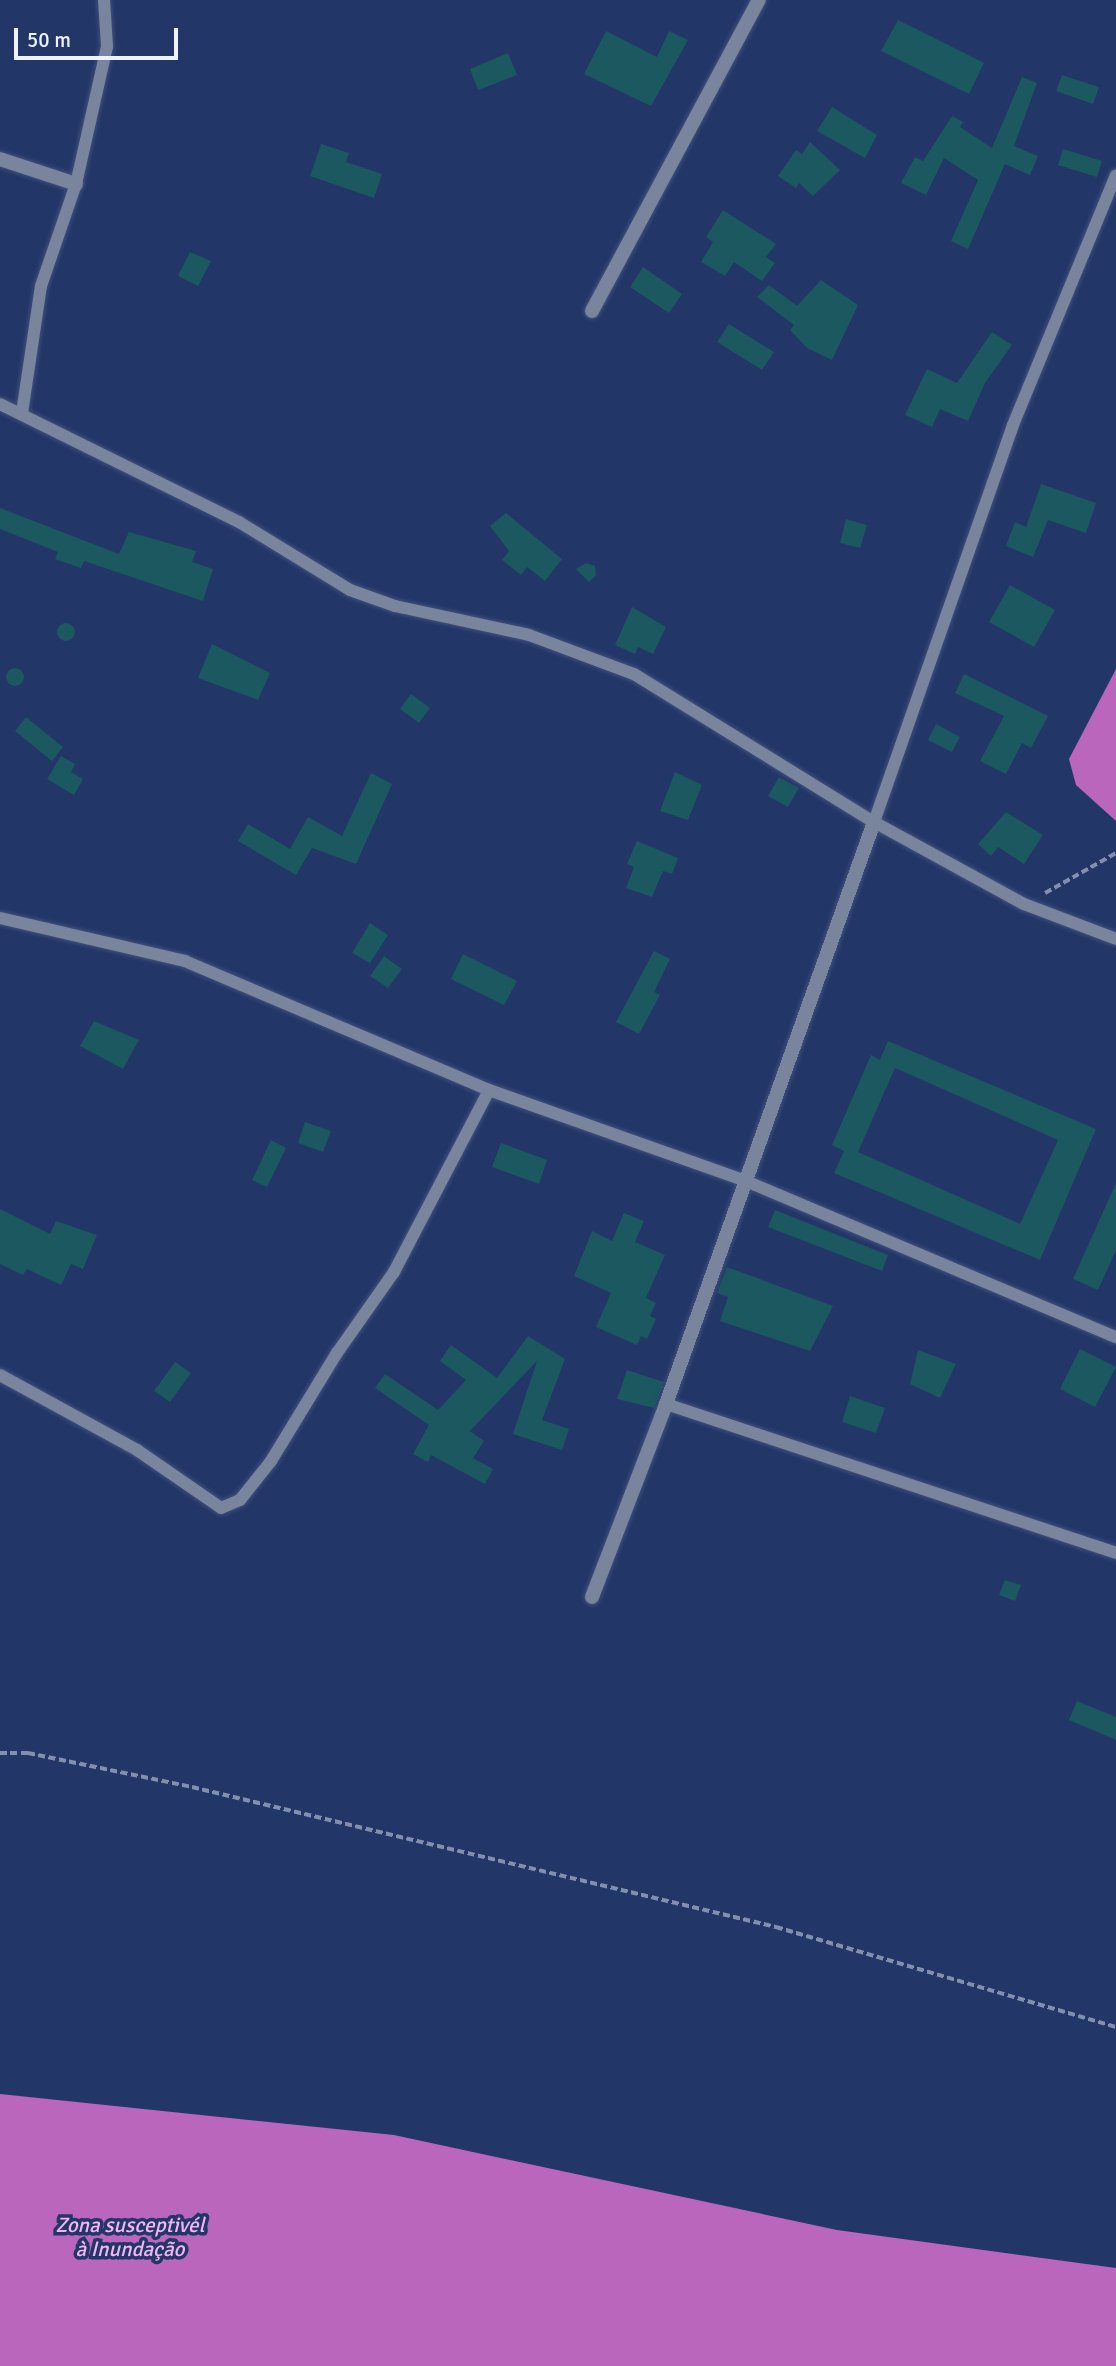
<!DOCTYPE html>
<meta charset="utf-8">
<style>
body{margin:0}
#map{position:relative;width:1116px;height:2366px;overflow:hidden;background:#233668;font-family:Signika,sans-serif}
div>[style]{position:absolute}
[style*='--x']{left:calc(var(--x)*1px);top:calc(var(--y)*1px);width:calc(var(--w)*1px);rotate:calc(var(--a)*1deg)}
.water>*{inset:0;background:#b966bc}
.building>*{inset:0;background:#1b585f}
.round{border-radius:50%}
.path>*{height:3.5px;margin-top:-1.75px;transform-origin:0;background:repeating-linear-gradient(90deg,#828faf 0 7px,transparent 0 10.5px)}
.roads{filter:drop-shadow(0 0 2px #3f507d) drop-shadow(0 0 2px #3f507d)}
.lane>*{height:12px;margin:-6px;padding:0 6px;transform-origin:6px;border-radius:6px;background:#79849d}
.street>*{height:14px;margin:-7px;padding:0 7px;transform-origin:7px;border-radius:7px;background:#79849d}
span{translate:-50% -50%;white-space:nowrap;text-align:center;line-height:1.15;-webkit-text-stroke:7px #233668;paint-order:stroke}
.water-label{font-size:21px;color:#f4b5f5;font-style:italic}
.scale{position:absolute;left:14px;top:28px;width:164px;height:32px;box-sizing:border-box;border:4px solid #ecf2fe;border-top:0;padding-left:9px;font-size:21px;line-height:24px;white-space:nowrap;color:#ecf2fe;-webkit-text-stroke:5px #233668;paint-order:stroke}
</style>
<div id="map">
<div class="water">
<i style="clip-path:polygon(1116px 669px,1116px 821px,1076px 785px,1069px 759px)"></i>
<i style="clip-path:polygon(0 2094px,394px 2135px,837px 2230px,1116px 2268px,1116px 2366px,0 2366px)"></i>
</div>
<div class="building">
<i style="clip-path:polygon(898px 20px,984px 63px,969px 94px,881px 51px)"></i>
<i style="clip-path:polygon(606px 31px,657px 57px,669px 31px,688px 40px,651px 106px,584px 74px)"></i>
<i style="clip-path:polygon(508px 53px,517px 75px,478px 90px,470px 69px)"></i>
<i style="clip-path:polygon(1062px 75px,1099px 87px,1093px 104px,1056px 91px)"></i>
<i style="clip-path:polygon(1022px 77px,1037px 83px,1014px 146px,1038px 156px,1030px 175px,1005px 164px,968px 249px,951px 241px,978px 180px,944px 158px,926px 195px,901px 183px,915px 157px,923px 161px,952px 116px,963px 122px,960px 127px,992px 148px)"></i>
<i style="clip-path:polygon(832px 107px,877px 135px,865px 158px,817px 131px)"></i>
<i style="clip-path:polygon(810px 142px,840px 170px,813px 196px,799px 183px,796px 188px,778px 176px,796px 150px,802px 154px)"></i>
<i style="clip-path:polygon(321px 144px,349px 153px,346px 162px,382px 174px,374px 198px,310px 176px)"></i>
<i style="clip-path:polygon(1063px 149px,1102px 161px,1097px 177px,1058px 165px)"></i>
<i style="clip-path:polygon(723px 210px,776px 244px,766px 257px,775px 263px,762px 281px,734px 262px,725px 276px,701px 262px,713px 242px,706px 237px)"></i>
<i style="clip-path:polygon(190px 252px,211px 261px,198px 286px,178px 276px)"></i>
<i style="clip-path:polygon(643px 267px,682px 294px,669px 313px,630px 287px)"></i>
<i style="clip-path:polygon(821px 280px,858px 305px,832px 360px,807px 348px,790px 330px,794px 325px,757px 297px,769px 285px,797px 306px)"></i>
<i style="clip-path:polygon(729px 324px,774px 352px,762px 370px,717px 342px)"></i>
<i style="clip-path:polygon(992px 332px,1012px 345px,985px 383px,968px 421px,940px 409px,932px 427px,905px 415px,927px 369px,957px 383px)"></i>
<i style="clip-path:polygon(1041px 484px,1096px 503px,1086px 533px,1048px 520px,1033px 557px,1006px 546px,1015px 522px,1026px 527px)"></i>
<i style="clip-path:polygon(0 508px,119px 554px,129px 532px,196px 551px,192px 562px,213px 569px,203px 601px,84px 561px,81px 568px,55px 559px,58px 552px,0 529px)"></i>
<i style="clip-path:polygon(506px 513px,562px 559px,545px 581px,527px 567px,521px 575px,502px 560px,509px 551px,490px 526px)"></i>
<i style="clip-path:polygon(846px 519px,867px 525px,860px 548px,840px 543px)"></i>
<i style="clip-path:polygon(586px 563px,595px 566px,596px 575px,589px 582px,576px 569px)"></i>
<i style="clip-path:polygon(1010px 585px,1055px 610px,1034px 647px,989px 622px)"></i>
<i style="clip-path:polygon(632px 607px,666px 627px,653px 654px,638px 647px,635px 654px,615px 645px)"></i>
<i class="round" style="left:57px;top:623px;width:18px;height:18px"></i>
<i style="clip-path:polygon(212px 644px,270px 673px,258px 700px,198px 678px)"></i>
<i class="round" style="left:6px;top:668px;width:18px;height:18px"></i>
<i style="clip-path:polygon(964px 674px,1048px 716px,1031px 748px,1022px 743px,1006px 774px,980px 761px,1004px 716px,955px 693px)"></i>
<i style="clip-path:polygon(411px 694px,430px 708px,419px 723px,400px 709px)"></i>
<i style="clip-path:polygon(26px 717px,63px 747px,52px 761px,15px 731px)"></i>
<i style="clip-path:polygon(936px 724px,960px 737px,952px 752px,928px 740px)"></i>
<i style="clip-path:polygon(61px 756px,75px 764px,71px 772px,83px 779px,74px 795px,47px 779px)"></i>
<i style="clip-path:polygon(675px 772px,702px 785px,688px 820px,660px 811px)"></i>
<i style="clip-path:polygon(371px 773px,392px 784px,356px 864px,312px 848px,296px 875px,238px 841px,248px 824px,290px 849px,308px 817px,342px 836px)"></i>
<i style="clip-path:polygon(779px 777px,799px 788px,788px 807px,768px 796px)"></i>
<i style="clip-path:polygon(1006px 812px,1043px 835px,1024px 864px,998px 847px,991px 856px,978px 844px)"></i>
<i style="clip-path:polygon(637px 841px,678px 858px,672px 874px,663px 871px,652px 897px,626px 888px,634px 867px,627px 864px)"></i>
<i style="clip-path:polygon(370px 923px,388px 935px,370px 963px,352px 953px)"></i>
<i style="clip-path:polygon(654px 951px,670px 959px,654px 992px,660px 995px,639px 1034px,616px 1022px)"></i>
<i style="clip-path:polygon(463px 954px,517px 981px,504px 1005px,451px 979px)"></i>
<i style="clip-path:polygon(384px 956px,402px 969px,388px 988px,370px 976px)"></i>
<i style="clip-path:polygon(94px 1021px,139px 1040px,123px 1069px,80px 1046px)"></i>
<i style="clip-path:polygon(evenodd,888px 1041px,1096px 1129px,1040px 1260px,834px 1173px,844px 1151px,832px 1145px,871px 1055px,880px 1060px,888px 1041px,895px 1068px,1058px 1140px,1020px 1224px,858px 1152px,895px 1068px)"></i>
<i style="clip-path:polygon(305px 1122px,331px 1131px,323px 1152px,298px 1143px)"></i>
<i style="clip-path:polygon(271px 1140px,286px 1148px,267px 1187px,252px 1180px)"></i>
<i style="clip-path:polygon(501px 1143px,547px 1160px,539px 1184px,492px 1167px)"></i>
<i style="clip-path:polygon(1116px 1183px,1116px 1250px,1098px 1290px,1073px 1279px)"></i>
<i style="clip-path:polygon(0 1209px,50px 1234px,56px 1221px,97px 1235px,83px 1269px,71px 1264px,61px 1285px,27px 1269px,23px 1275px,0 1264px)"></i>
<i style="clip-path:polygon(775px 1210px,888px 1255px,882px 1271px,768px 1227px)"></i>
<i style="clip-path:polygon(624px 1213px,644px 1221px,635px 1242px,665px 1255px,646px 1298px,656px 1303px,650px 1316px,656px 1319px,647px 1339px,641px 1336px,637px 1345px,596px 1327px,611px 1293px,574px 1276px,592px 1231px,612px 1241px)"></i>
<i style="clip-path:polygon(727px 1267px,833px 1306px,810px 1351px,720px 1321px,728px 1297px,717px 1293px)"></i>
<i style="clip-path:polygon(528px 1336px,565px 1359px,542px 1420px,569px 1429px,562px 1450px,513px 1434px,537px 1361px,470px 1431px,484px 1441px,473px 1458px,493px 1469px,485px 1484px,431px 1455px,428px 1462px,413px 1454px,429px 1425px,375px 1388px,385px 1374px,438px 1410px,466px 1380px,440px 1361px,451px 1345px,497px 1378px)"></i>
<i style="clip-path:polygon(1080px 1349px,1116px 1367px,1095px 1407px,1060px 1389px)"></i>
<i style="clip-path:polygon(918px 1350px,956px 1364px,940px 1398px,910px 1384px)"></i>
<i style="clip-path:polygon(175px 1362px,191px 1373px,170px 1402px,154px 1391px)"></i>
<i style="clip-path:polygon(627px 1370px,664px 1382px,654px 1408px,617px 1399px)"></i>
<i style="clip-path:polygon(850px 1396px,885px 1408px,876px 1433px,842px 1422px)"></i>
<i style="clip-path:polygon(1005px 1580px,1021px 1585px,1015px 1601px,999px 1595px)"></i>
<i style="clip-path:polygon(1077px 1701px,1116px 1717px,1116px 1740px,1069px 1720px)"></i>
</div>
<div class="path">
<i style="--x:1045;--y:893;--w:81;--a:-29.4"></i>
<i style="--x:0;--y:1753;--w:28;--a:0"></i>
<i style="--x:28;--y:1753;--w:167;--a:11.7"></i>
<i style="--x:192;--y:1787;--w:601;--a:13.48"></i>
<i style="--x:776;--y:1927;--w:354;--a:16.4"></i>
</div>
<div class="roads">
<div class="lane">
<i style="--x:0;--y:404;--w:267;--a:26.3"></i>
<i style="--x:239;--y:522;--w:130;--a:31.5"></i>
<i style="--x:350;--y:590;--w:48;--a:19.6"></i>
<i style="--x:395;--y:606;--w:137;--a:12.2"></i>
<i style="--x:529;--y:635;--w:112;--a:20.4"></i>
<i style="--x:634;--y:674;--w:282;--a:31.7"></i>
<i style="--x:874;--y:822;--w:171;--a:28.7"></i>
<i style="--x:1024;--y:904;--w:98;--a:20.8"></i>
<i style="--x:22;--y:413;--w:128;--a:-81.5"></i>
<i style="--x:41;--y:286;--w:108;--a:-71.1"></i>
<i style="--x:76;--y:184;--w:141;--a:-77.3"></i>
<i style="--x:107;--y:46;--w:46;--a:-93.7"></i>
<i style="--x:874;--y:822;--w:421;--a:-70.7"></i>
<i style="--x:1013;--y:425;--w:270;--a:-67.6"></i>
<i style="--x:0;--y:918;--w:190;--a:13.1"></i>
<i style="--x:185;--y:961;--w:330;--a:23"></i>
<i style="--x:489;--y:1090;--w:273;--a:19.5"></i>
<i style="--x:746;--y:1181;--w:402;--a:22.9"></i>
<i style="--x:0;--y:1375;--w:156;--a:28.7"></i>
<i style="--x:137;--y:1450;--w:102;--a:34.6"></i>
<i style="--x:221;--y:1508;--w:21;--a:-23"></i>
<i style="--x:240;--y:1500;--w:50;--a:-51.5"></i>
<i style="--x:271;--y:1461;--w:127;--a:-58.6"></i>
<i style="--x:337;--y:1353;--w:99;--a:-54.9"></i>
<i style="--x:394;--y:1272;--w:205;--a:-62.4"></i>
<i style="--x:666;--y:1404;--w:474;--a:18.3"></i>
</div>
<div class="street">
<i style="--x:0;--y:159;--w:80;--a:18.2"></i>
<i style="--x:592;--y:311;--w:353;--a:-61.8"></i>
<i style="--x:592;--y:1597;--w:207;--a:-69"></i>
<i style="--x:666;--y:1404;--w:618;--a:-70.33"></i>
</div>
</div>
<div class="water-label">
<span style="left:130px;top:2237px">Zona susceptivél<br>à Inundação</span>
</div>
<div class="scale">50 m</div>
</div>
